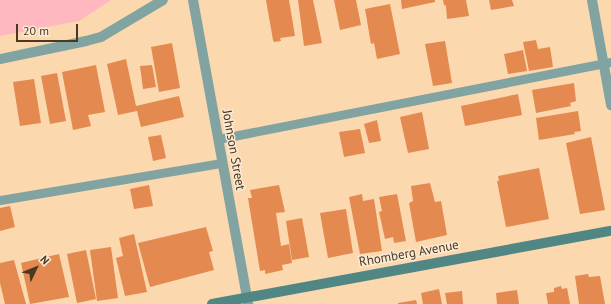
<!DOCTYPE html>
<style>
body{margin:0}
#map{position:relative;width:611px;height:304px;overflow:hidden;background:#fcd8ae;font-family:"PT Sans",sans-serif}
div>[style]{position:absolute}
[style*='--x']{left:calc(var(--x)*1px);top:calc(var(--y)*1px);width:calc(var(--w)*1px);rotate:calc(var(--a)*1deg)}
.green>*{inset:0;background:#ffb7c0}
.building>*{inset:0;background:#e4894f}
.service>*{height:9px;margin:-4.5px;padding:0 4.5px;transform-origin:4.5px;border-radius:4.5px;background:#81a4a2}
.minor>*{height:10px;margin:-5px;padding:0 5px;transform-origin:5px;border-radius:5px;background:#81a4a2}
.secondary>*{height:10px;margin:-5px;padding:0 5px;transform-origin:5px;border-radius:5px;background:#508784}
span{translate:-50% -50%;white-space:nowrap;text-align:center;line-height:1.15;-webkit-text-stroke:3px #fbe9d4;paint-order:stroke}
.street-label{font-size:13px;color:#4a3822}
.north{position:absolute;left:16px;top:248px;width:40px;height:40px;-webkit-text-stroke:3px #fbe9d4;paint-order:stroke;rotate:47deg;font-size:11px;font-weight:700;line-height:16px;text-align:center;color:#4a3822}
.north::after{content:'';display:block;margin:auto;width:14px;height:18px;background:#4a3822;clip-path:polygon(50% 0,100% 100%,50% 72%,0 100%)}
.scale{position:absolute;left:16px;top:24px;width:62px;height:18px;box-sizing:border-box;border:2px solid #4a3822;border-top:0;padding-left:5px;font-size:12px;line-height:14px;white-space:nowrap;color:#4a3822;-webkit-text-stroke:3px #fbe9d4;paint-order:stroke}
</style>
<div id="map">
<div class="green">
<i style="clip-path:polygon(0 0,111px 0,79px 21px,0 36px)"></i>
</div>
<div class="building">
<i style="clip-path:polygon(266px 0,289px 0,295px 36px,280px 38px,281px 41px,274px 42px,273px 40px)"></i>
<i style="clip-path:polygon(298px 0,313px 0,322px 43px,304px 46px)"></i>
<i style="clip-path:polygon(334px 0,356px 0,361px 25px,340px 30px)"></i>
<i style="clip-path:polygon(401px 0,435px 0,435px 2px,402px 9px)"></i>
<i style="clip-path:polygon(443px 0,466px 0,469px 16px,447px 19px,446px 6px,444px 5px)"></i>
<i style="clip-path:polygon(489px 0,512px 0,514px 6px,491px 10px)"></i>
<i style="clip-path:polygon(390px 4px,400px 54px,377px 59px,374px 43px,371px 44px,365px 9px)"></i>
<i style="clip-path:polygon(536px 40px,538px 49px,550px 47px,553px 67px,529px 71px,523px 42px)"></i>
<i style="clip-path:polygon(445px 41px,452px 83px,433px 86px,425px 44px)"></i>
<i style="clip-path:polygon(172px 43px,180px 88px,159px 92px,151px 47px)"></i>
<i style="clip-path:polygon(523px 50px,527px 71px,508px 74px,504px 54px)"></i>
<i style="clip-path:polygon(126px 59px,136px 106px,179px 96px,184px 117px,141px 127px,137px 111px,118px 115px,107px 64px)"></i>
<i style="clip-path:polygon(96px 65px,105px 112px,88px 115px,91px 126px,73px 130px,62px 72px)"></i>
<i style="clip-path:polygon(152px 65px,156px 87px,143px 89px,140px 66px)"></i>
<i style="clip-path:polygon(57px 73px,66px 121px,50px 124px,41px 76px)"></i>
<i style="clip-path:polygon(34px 79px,41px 123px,20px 126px,13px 82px)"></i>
<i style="clip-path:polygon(574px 83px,576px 101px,570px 103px,571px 106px,536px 113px,532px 90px)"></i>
<i style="clip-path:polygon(518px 94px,522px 115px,465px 126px,461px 106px)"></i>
<i style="clip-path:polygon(578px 111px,581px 131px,574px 132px,575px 134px,539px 140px,536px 118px)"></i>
<i style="clip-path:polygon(422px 112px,429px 149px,408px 153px,400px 117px)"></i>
<i style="clip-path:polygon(377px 120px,381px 141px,369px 143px,364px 124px)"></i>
<i style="clip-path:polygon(360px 129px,365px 153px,344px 157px,339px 132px)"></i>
<i style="clip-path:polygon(161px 135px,166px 158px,153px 161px,148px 137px)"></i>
<i style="clip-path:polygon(591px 137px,605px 210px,580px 214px,566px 143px)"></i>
<i style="clip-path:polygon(539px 168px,549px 219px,506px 227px,497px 181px,499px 181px,498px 176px)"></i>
<i style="clip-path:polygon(430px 183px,435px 202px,441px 201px,447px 235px,416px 242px,409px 203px,413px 201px,411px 186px)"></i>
<i style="clip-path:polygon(149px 185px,153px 206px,134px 209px,130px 189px)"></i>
<i style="clip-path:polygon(279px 185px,285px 212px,276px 213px,281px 246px,289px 244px,292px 263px,282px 265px,283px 270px,265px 274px,265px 270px,260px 271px,248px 198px,252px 198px,250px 190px)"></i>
<i style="clip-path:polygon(362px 194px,363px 201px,374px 199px,382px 251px,360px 254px,349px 197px)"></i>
<i style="clip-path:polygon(397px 194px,406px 241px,394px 243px,393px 237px,385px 239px,379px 212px,382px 211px,379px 197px)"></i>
<i style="clip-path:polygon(10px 206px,15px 227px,0 231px,0 208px)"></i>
<i style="clip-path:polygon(346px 209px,353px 253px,328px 258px,320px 213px)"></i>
<i style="clip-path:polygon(302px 218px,309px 257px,292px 260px,286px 221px)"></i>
<i style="clip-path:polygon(206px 227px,213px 251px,209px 252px,214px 270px,150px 287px,138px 243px)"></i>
<i style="clip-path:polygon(134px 234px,147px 292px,125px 296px,116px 258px,123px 256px,119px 238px)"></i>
<i style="clip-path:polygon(111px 247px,118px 298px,97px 301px,90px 250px)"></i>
<i style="clip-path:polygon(86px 250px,96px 299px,77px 303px,67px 254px)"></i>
<i style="clip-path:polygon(59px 254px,69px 297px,30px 304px,21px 263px)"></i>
<i style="clip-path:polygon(14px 260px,26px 304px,5px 304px,0 283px,0 263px)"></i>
<i style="clip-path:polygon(588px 274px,589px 277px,600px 276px,605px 304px,579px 304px,575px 276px)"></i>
<i style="clip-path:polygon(561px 286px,562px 289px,567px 288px,570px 304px,548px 304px,546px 293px,554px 292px,554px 288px)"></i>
<i style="clip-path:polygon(439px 289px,442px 304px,423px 304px,421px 293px)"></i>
<i style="clip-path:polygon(517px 290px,519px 304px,497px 304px,496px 293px)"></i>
<i style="clip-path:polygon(462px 291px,463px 304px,447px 304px,445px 293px)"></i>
<i style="clip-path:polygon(416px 300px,417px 304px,398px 304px,398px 303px)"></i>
</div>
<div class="service">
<i style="--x:218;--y:139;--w:400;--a:-11.1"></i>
<i style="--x:0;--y:200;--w:225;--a:-9.5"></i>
</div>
<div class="minor">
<i style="--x:193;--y:0;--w:309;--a:79.7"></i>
<i style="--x:592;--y:0;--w:107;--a:79.7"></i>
<i style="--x:0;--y:59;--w:88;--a:-11.8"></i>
<i style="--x:86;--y:41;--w:16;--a:-15"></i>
<i style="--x:101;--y:37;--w:72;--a:-30.8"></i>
</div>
<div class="secondary">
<i style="--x:212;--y:304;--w:406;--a:-10.4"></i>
</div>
<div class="street-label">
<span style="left:233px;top:150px;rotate:80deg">Johnson Street</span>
<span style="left:409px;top:254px;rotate:-10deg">Rhomberg Avenue</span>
</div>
<div class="north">N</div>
<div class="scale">20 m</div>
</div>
